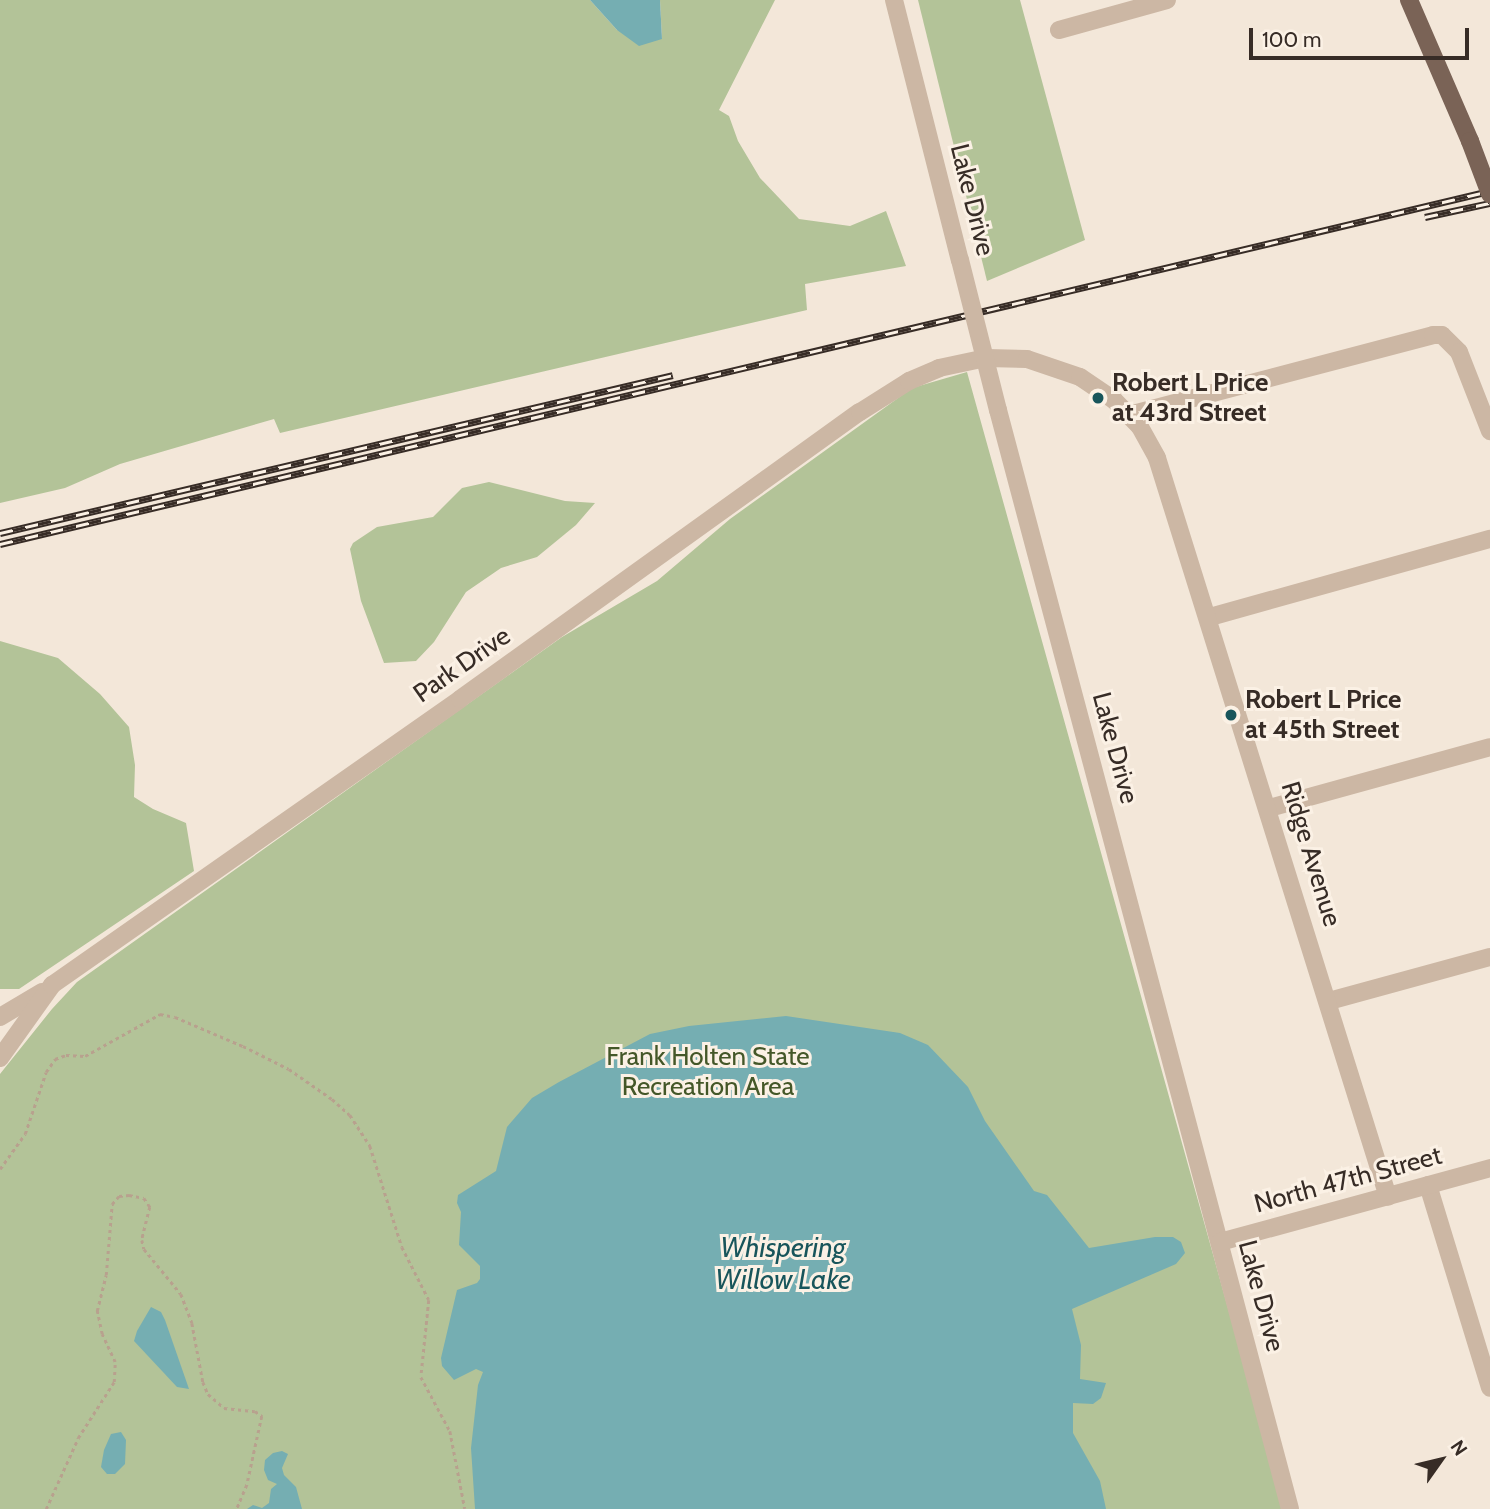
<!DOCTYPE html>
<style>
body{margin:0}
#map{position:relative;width:1490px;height:1509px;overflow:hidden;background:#f3e7d9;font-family:Cabin,sans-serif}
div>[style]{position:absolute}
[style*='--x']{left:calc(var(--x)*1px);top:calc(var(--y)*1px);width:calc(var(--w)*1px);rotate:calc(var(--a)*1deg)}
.green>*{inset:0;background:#b3c398}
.water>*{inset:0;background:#75aeb2}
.path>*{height:2.5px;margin-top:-1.25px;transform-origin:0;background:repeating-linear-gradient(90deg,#b8a18e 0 3.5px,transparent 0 7px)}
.minor>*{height:18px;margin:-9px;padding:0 9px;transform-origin:9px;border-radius:9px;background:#ccb7a4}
.major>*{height:18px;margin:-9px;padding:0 9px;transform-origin:9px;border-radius:9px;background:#7a6356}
.rail>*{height:7px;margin-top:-3.5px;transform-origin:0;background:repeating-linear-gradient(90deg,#fbf1e5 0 13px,#372c26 0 26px);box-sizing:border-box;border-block:2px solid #372c26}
.minor-bridge>*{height:18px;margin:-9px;padding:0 9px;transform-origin:9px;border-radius:9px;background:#ccb7a4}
.major-bridge>*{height:18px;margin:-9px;padding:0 9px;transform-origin:9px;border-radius:9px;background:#7a6356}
.dots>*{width:19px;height:19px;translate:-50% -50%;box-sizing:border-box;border:4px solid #fbf1e5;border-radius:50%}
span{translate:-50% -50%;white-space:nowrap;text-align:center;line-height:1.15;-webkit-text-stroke:6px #fbf1e5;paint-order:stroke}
.street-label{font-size:26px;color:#372c26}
.poi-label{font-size:26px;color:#372c26;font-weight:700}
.left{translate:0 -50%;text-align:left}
.park-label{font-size:26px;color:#445728}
.water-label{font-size:28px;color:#18555b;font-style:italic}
.north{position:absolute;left:1406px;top:1425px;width:70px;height:70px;-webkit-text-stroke:5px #fbf1e5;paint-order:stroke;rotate:56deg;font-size:19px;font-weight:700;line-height:28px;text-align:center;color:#372c26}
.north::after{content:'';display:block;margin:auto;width:24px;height:32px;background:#372c26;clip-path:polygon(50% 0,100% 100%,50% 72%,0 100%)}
.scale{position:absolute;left:1249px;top:28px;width:220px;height:32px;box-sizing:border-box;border:4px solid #372c26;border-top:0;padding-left:9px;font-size:21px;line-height:24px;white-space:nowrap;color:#372c26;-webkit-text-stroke:5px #fbf1e5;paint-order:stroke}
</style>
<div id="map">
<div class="green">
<i style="clip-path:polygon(0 0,590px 0,617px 30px,662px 39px,660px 0,775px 0,719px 110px,729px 116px,738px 141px,760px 178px,799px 219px,850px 226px,886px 211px,906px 266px,805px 284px,807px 310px,280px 433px,274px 419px,120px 464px,65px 488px,0 503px)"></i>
<i style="clip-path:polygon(918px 0,1020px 0,1085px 240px,987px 281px)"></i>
<i style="clip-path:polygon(967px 372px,1284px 1509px,0 1509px,0 1074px,52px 1009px,77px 982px,562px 637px,657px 581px,730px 519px,912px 388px)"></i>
<i style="clip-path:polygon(489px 482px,565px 501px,595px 503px,576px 525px,537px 557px,501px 568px,466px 592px,434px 642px,416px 661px,384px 663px,361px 601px,350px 549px,353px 543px,377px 527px,433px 517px,462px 488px)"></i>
<i style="clip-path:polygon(0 641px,58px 658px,100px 694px,129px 727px,135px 765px,134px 797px,153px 809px,186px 823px,194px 871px,19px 989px,0 989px)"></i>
</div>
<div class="water">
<i style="clip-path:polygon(590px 0,660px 0,662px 39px,639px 46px,617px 30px)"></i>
<i style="clip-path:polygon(786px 1016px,900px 1033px,928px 1045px,968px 1087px,985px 1121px,1034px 1191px,1047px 1195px,1089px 1248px,1155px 1237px,1173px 1237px,1181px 1242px,1185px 1253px,1176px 1264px,1072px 1309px,1081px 1345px,1080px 1379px,1106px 1383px,1101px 1398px,1093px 1404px,1073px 1403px,1073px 1433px,1100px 1481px,1106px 1509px,475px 1509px,471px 1448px,478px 1385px,483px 1372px,476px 1369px,454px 1380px,442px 1366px,441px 1358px,457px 1290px,477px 1283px,480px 1279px,480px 1266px,459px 1245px,461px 1212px,457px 1203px,458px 1195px,496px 1171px,507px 1127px,532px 1098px,559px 1082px,650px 1034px,689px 1026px)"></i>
<i style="clip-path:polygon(151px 1307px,161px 1312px,165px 1320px,189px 1389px,177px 1387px,134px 1341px,137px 1331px)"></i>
<i style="clip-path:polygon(121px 1432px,126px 1440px,125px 1464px,115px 1474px,107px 1474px,101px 1467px,104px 1450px,111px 1434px)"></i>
<i style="clip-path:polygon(282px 1451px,288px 1454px,282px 1468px,284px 1475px,296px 1487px,302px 1509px,247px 1509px,253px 1505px,262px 1508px,269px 1503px,271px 1489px,277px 1484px,268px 1480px,264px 1470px,265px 1460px,273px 1453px)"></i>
</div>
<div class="path">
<i style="--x:0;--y:1169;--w:43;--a:-54.5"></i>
<i style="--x:25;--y:1134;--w:65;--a:-71.3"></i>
<i style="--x:46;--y:1072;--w:16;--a:-55"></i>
<i style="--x:55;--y:1059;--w:12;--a:-20"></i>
<i style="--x:66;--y:1055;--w:19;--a:3"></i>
<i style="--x:85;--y:1056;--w:86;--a:-29.2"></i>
<i style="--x:160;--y:1014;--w:15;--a:11"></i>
<i style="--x:175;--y:1017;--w:74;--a:23.1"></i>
<i style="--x:243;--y:1046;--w:51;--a:26.6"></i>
<i style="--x:289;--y:1069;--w:52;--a:34.9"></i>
<i style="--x:332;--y:1099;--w:24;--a:42"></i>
<i style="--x:350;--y:1115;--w:37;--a:57"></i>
<i style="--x:370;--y:1146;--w:106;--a:72.4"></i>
<i style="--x:402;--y:1247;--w:59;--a:63"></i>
<i style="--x:429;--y:1300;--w:77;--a:95.9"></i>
<i style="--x:421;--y:1377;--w:61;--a:61.8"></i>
<i style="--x:450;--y:1431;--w:79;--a:79.1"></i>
<i style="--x:46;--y:1509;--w:78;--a:-65.7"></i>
<i style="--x:78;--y:1438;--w:67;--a:-57.3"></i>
<i style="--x:114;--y:1382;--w:20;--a:-87"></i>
<i style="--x:115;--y:1362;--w:31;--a:-115"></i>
<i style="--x:102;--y:1334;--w:24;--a:-102"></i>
<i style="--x:97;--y:1311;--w:37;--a:-76"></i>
<i style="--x:106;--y:1275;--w:71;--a:-85.2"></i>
<i style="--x:112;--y:1204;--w:11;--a:-49"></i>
<i style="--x:119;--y:1196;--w:10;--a:-6"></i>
<i style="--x:129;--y:1195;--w:15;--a:11"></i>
<i style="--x:144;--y:1198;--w:11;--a:56"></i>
<i style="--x:150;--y:1207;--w:34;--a:104"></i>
<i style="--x:142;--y:1240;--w:9;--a:77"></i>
<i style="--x:144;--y:1249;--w:58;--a:50.6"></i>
<i style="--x:181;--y:1294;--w:31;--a:69"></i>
<i style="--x:192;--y:1323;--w:60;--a:79.4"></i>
<i style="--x:203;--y:1382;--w:13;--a:67"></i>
<i style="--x:208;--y:1394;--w:21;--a:41"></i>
<i style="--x:224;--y:1408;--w:31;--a:6"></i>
<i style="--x:255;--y:1411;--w:9;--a:36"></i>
<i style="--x:262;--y:1416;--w:71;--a:102.3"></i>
<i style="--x:247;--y:1485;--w:26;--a:113"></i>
</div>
<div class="minor">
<i style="--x:894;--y:0;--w:268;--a:75.8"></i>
<i style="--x:1059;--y:30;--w:112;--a:-15.5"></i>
<i style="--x:998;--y:410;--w:1137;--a:75.12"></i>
<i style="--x:1129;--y:415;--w:314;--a:-14.7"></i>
<i style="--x:1433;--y:335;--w:9;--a:0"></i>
<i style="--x:1442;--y:335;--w:24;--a:45"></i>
<i style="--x:1459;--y:352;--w:85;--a:68.6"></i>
<i style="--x:1210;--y:617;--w:291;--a:-15.6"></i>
<i style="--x:1269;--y:808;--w:229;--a:-15.4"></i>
<i style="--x:1329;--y:1001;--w:167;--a:-15.3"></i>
<i style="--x:0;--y:1017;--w:49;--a:-30.8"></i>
<i style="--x:0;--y:1058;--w:90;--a:-54.5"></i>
<i style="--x:52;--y:985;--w:498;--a:-35"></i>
<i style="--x:460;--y:699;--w:492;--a:-35.7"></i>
<i style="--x:860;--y:412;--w:58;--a:-32.3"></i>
<i style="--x:909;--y:381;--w:33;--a:-23"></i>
<i style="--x:939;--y:368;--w:48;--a:-12"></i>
<i style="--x:986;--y:358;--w:41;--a:1.4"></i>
<i style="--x:1027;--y:359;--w:56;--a:18.8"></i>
<i style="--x:1080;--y:377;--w:41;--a:34.1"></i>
<i style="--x:1114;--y:400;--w:37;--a:46"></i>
<i style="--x:1140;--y:427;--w:35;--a:61"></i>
<i style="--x:1157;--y:458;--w:774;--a:72.64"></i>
<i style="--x:1428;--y:1185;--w:212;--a:73"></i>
<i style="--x:1220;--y:1242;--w:280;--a:-15.3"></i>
</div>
<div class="major">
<i style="--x:1409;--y:0;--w:154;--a:66.6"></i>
</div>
<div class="rail">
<i style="--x:1425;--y:217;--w:66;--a:-12.2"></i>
<i style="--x:0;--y:533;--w:691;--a:-13.21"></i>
<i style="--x:0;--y:544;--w:1531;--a:-13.33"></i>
</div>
<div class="minor-bridge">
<i style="--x:960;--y:260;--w:155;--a:75.8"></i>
</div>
<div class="major-bridge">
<i style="--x:1470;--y:141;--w:57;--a:69.3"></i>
</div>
<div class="dots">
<i style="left:1098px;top:398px;background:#18555b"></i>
<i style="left:1231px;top:715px;background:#18555b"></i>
</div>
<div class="street-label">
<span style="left:972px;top:200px;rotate:76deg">Lake Drive</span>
<span style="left:462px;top:665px;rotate:-35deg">Park Drive</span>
<span style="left:1115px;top:748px;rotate:75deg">Lake Drive</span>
<span style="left:1311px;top:854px;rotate:73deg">Ridge Avenue</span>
<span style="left:1348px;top:1180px;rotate:-15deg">North 47th Street</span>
<span style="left:1261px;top:1296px;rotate:75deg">Lake Drive</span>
</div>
<div class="poi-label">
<span class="left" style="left:1112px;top:398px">Robert L Price<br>at 43rd Street</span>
<span class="left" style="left:1245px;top:715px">Robert L Price<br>at 45th Street</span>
</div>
<div class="park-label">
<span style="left:708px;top:1072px">Frank Holten State<br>Recreation Area</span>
</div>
<div class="water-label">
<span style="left:783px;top:1263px">Whispering<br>Willow Lake</span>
</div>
<div class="north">N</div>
<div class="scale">100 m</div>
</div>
